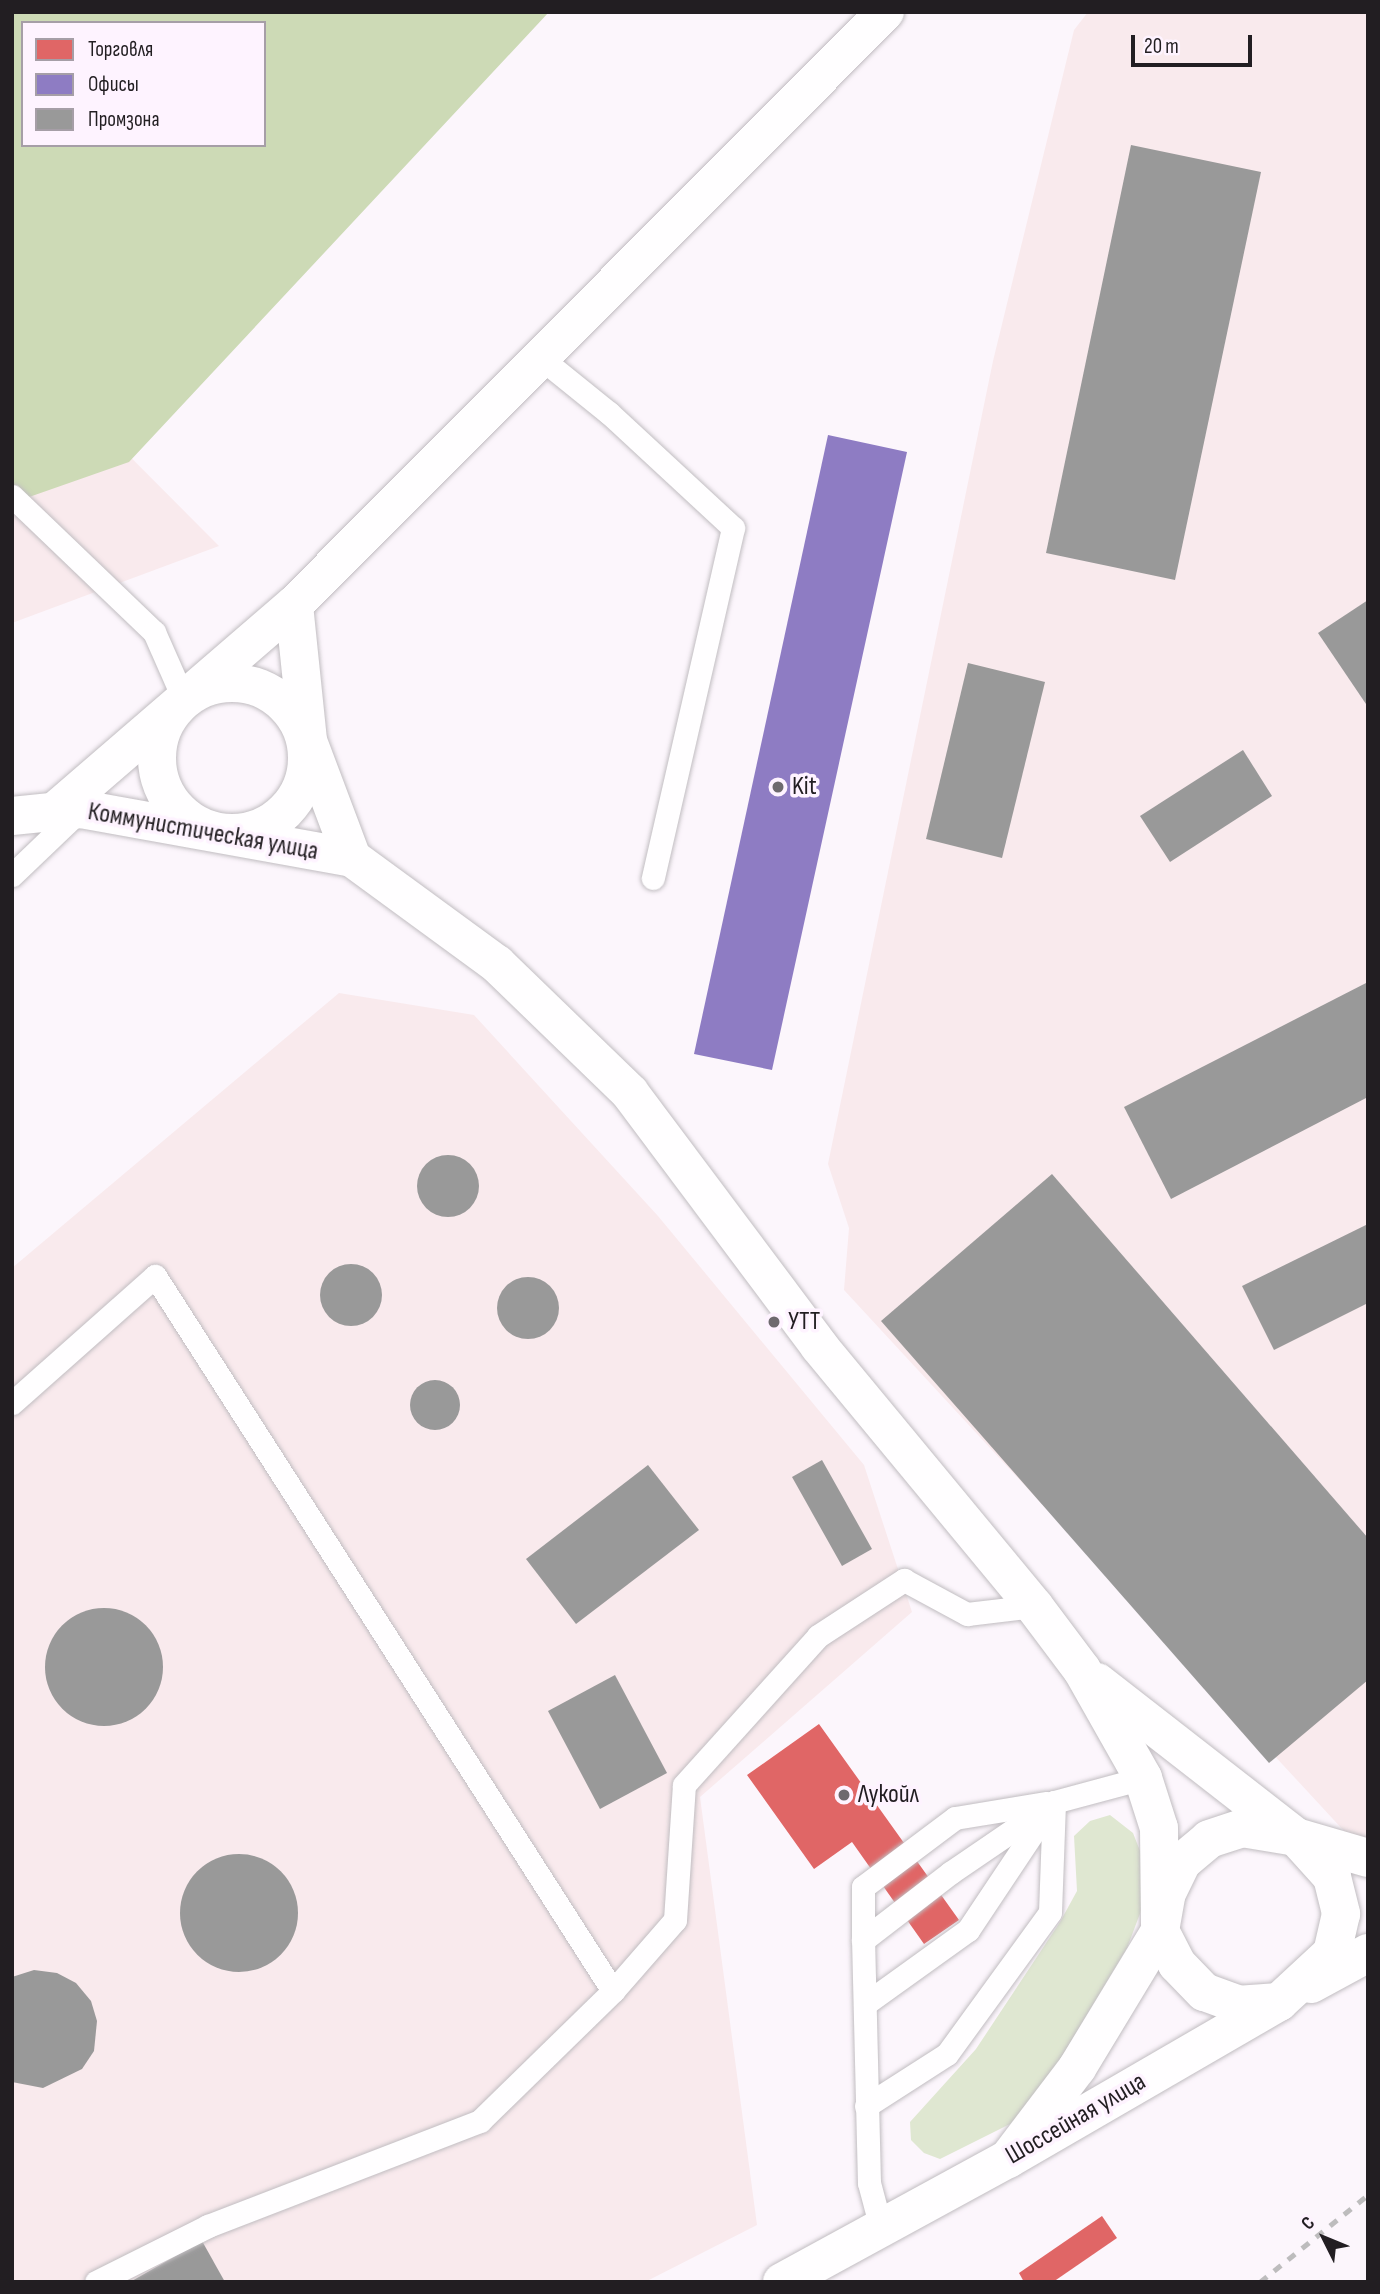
<!DOCTYPE html>
<meta charset="utf-8">
<style>
body{margin:0}
#map{position:relative;width:1380px;height:2294px;overflow:hidden;background:#fcf6fc;font-family:"Sofia Sans Condensed",sans-serif}
div>[style]{position:absolute}
[style*='--x']{left:calc(var(--x)*1px);top:calc(var(--y)*1px);width:calc(var(--w)*1px);rotate:calc(var(--a)*1deg)}
.industrial>*{inset:0;background:#f9eaed}
.green>*{inset:0;background:#dfe7d1}
.forest>*{inset:0;background:#cddab6}
.shops>*{inset:0;background:#e06666}
.offices>*{inset:0;background:#8e7cc3}
.industry>*{inset:0;background:#999}
.round{border-radius:50%}
.roads{filter:drop-shadow(0 0 2px #c1bdc1) drop-shadow(0 0 2px #c1bdc1)}
.service>*{height:23px;margin:-11.5px;padding:0 11.5px;transform-origin:11.5px;border-radius:11.5px;background:#fffeff}
.tertiary>*{height:38px;margin:-19px;padding:0 19px;transform-origin:19px;border-radius:19px;background:#fffeff}
.secondary>*{height:38px;margin:-19px;padding:0 19px;transform-origin:19px;border-radius:19px;background:#fffeff}
.secondary>.ring{margin:-19px;padding:0;box-sizing:content-box;background:none;border:38px solid #fffeff;border-radius:50%}
.rail>*{height:5px;margin-top:-2.5px;transform-origin:0;background:repeating-linear-gradient(90deg,#bdbcbd 0 9px,transparent 0 18px)}
.dots>*{width:19px;height:19px;translate:-50% -50%;box-sizing:border-box;border:4px solid #fef3ff;border-radius:50%}
span{translate:-50% -50%;white-space:nowrap;text-align:center;line-height:1.15;-webkit-text-stroke:7px #fef3ff;paint-order:stroke}
.poi-label{font-size:26px;color:#221e22}
.left{translate:0 -50%;text-align:left}
.street-label{font-size:26px;color:#221e22}
.frame{position:absolute;inset:0;border:14px solid #221e22;pointer-events:none}
.legend{position:absolute;left:21px;top:21px;width:245px;height:126px;box-sizing:border-box;background:#fef3ff;border:2px solid #a69ea7;margin:0;padding:9px 12px;list-style:none;font-size:21px;color:#221e22}
.legend li{display:flex;align-items:center;gap:14px;height:35px}
.legend b{width:35px;border:2px solid #a69ea7}
.north{position:absolute;left:1289px;top:2203px;width:70px;height:70px;-webkit-text-stroke:5px #fef3ff;paint-order:stroke;rotate:313deg;font-size:19px;font-weight:700;line-height:28px;text-align:center;color:#221e22}
.north::after{content:'';display:block;margin:auto;width:24px;height:32px;background:#221e22;clip-path:polygon(50% 0,100% 100%,50% 72%,0 100%)}
.scale{position:absolute;left:1131px;top:35px;width:121px;height:32px;box-sizing:border-box;border:4px solid #221e22;border-top:0;padding-left:9px;font-size:21px;line-height:24px;white-space:nowrap;color:#221e22;-webkit-text-stroke:5px #fef3ff;paint-order:stroke}
</style>
<div id="map">
<div class="industrial">
<i style="clip-path:polygon(1088px 12px,1368px 12px,1368px 1840px,1357px 1845px,844px 1290px,849px 1228px,828px 1164px,993px 361px,1074px 30px)"></i>
<i style="clip-path:polygon(12px 338px,219px 546px,12px 623px)"></i>
<i style="clip-path:polygon(339px 993px,474px 1015px,658px 1216px,864px 1465px,912px 1612px,700px 1797px,757px 2225px,645px 2282px,12px 2282px,12px 1268px)"></i>
</div>
<div class="green">
<i style="clip-path:polygon(1110px 1815px,1133px 1833px,1146px 1866px,1141px 1911px,1127px 1948px,1032px 2106px,1010px 2124px,940px 2159px,924px 2153px,911px 2140px,910px 2122px,976px 2049px,1060px 1922px,1077px 1891px,1074px 1836px,1090px 1821px)"></i>
</div>
<div class="forest">
<i style="clip-path:polygon(evenodd,12px 12px,549px 12px,129px 462px,12px 503px,12px 12px,23px 23px,264px 23px,264px 145px,23px 145px,23px 23px)"></i>
</div>
<div class="shops">
<i style="clip-path:polygon(819px 1724px,959px 1920px,924px 1944px,852px 1842px,814px 1869px,747px 1775px)"></i>
<i style="clip-path:polygon(1102px 2216px,1117px 2238px,1053px 2282px,1024px 2282px,1019px 2273px)"></i>
</div>
<div class="offices">
<i style="clip-path:polygon(828px 435px,907px 452px,772px 1070px,694px 1054px)"></i>
</div>
<div class="industry">
<i style="clip-path:polygon(1131px 145px,1261px 172px,1175px 580px,1046px 553px)"></i>
<i style="clip-path:polygon(1368px 600px,1368px 707px,1318px 633px)"></i>
<i style="clip-path:polygon(968px 663px,1045px 682px,1002px 858px,926px 839px)"></i>
<i style="clip-path:polygon(1243px 750px,1272px 796px,1170px 862px,1140px 816px)"></i>
<i style="clip-path:polygon(1368px 982px,1368px 1097px,1171px 1199px,1124px 1107px)"></i>
<i class="round" style="left:417px;top:1155px;width:62px;height:62px"></i>
<i style="clip-path:polygon(1052px 1174px,1368px 1538px,1368px 1680px,1269px 1763px,881px 1321px)"></i>
<i style="clip-path:polygon(1368px 1224px,1368px 1303px,1274px 1350px,1242px 1286px)"></i>
<i class="round" style="left:320px;top:1264px;width:62px;height:62px"></i>
<i class="round" style="left:497px;top:1277px;width:62px;height:62px"></i>
<i class="round" style="left:410px;top:1380px;width:50px;height:50px"></i>
<i style="clip-path:polygon(822px 1460px,872px 1549px,842px 1566px,792px 1477px)"></i>
<i style="clip-path:polygon(648px 1465px,699px 1530px,576px 1624px,526px 1559px)"></i>
<i class="round" style="left:45px;top:1608px;width:118px;height:118px"></i>
<i style="clip-path:polygon(615px 1675px,667px 1773px,600px 1809px,548px 1711px)"></i>
<i class="round" style="left:180px;top:1854px;width:118px;height:118px"></i>
<i style="clip-path:polygon(34px 1970px,57px 1973px,76px 1983px,91px 2001px,97px 2021px,94px 2051px,82px 2069px,43px 2088px,12px 2082px,12px 1977px)"></i>
<i style="clip-path:polygon(202px 2241px,225px 2282px,130px 2282px)"></i>
</div>
<div class="roads">
<div class="service">
<i style="--x:542;--y:359;--w:86;--a:38.9"></i>
<i style="--x:609;--y:413;--w:169;--a:42.8"></i>
<i style="--x:733;--y:528;--w:359;--a:102.9"></i>
<i style="--x:12;--y:496;--w:197;--a:43.8"></i>
<i style="--x:154;--y:632;--w:74;--a:66.2"></i>
<i style="--x:12;--y:875;--w:95;--a:-43.7"></i>
<i style="--x:12;--y:1403;--w:191;--a:-41.6"></i>
<i style="--x:155;--y:1276;--w:849;--a:57.36"></i>
<i style="--x:613;--y:1991;--w:186;--a:135.7"></i>
<i style="--x:480;--y:2121;--w:292;--a:158.9"></i>
<i style="--x:208;--y:2226;--w:125;--a:153.4"></i>
<i style="--x:863;--y:1940;--w:53;--a:-90"></i>
<i style="--x:863;--y:1887;--w:115;--a:-36.9"></i>
<i style="--x:955;--y:1818;--w:93;--a:-9.3"></i>
<i style="--x:613;--y:1991;--w:94;--a:-48.9"></i>
<i style="--x:675;--y:1920;--w:135;--a:-86.2"></i>
<i style="--x:684;--y:1785;--w:200;--a:-48"></i>
<i style="--x:818;--y:1636;--w:103;--a:-33.1"></i>
<i style="--x:904;--y:1580;--w:72;--a:28.4"></i>
<i style="--x:967;--y:1614;--w:67;--a:-6.8"></i>
<i style="--x:865;--y:2004;--w:127;--a:-35.7"></i>
<i style="--x:968;--y:1930;--w:141;--a:-56.3"></i>
<i style="--x:866;--y:2106;--w:96;--a:-32.7"></i>
<i style="--x:947;--y:2054;--w:175;--a:-54"></i>
<i style="--x:1050;--y:1912;--w:110;--a:-87.9"></i>
<i style="--x:881;--y:2228;--w:47;--a:-104.9"></i>
<i style="--x:869;--y:2183;--w:243;--a:-91.4"></i>
<i style="--x:863;--y:1940;--w:110;--a:-37.6"></i>
<i style="--x:950;--y:1873;--w:126;--a:-34.3"></i>
<i style="--x:1054;--y:1802;--w:92;--a:-15.1"></i>
</div>
<div class="tertiary">
<i style="--x:782;--y:2282;--w:257;--a:-28.6"></i>
<i style="--x:1008;--y:2159;--w:313;--a:-30.1"></i>
</div>
<div class="secondary">
<i style="--x:294;--y:605;--w:137;--a:84.1"></i>
<i style="--x:308;--y:741;--w:125;--a:69.4"></i>
<i style="--x:352;--y:858;--w:180;--a:36.2"></i>
<i style="--x:497;--y:964;--w:185;--a:44.1"></i>
<i style="--x:630;--y:1093;--w:316;--a:53.2"></i>
<i style="--x:819;--y:1346;--w:337;--a:50.4"></i>
<i style="--x:1034;--y:1606;--w:80;--a:53.1"></i>
<i style="--x:1082;--y:1670;--w:124;--a:60.5"></i>
<i style="--x:1143;--y:1778;--w:52;--a:72.3"></i>
<i style="--x:1159;--y:1828;--w:103;--a:89.4"></i>
<i style="--x:1160;--y:1931;--w:160;--a:121.2"></i>
<i style="--x:1077;--y:2068;--w:114;--a:127.2"></i>
<i class="ring" style="left:157px;top:683px;width:112px;height:112px"></i>
<i style="--x:54;--y:812;--w:317;--a:-40.8"></i>
<i style="--x:294;--y:605;--w:837;--a:-45.1"></i>
<i style="--x:12;--y:816;--w:69;--a:-5.8"></i>
<i style="--x:81;--y:809;--w:275;--a:10.2"></i>
<i style="--x:1097;--y:1682;--w:252;--a:37.9"></i>
<i style="--x:1296;--y:1837;--w:75;--a:16.3"></i>
<i style="--x:1242;--y:1828;--w:55;--a:9.5"></i>
<i style="--x:1296;--y:1837;--w:54;--a:48"></i>
<i style="--x:1332;--y:1877;--w:38;--a:76"></i>
<i style="--x:1341;--y:1914;--w:40;--a:103"></i>
<i style="--x:1332;--y:1953;--w:72;--a:137.2"></i>
<i style="--x:1279;--y:2002;--w:39;--a:176"></i>
<i style="--x:1240;--y:2005;--w:38;--a:-160"></i>
<i style="--x:1204;--y:1992;--w:39;--a:-134"></i>
<i style="--x:1177;--y:1964;--w:37;--a:-117"></i>
<i style="--x:1160;--y:1931;--w:39;--a:-80"></i>
<i style="--x:1167;--y:1893;--w:34;--a:-64"></i>
<i style="--x:1182;--y:1862;--w:35;--a:-40"></i>
<i style="--x:1209;--y:1839;--w:35;--a:-18"></i>
<i style="--x:1311;--y:1984;--w:65;--a:-28.5"></i>
</div>
</div>
<div class="rail">
<i style="--x:1260;--y:2282;--w:139;--a:-38.9"></i>
</div>
<div class="dots">
<i style="left:778px;top:787px;background:#6e6a6e"></i>
<i style="left:774px;top:1322px;background:#6e6a6e"></i>
<i style="left:844px;top:1795px;background:#6e6a6e"></i>
</div>
<div class="poi-label">
<span class="left" style="left:792px;top:787px">Kit</span>
<span class="left" style="left:788px;top:1322px">УТТ</span>
<span class="left" style="left:858px;top:1795px">Лукойл</span>
</div>
<div class="street-label">
<span style="left:203px;top:832px;rotate:10deg">Коммунистическая улица</span>
<span style="left:1076px;top:2119px;rotate:-30deg">Шоссейная улица</span>
</div>
<div class="frame"></div>
<ul class="legend">
<li><b style="height:19px;background:#e06666"></b>Торговля</li>
<li><b style="height:19px;background:#8e7cc3"></b>Офисы</li>
<li><b style="height:19px;background:#999"></b>Промзона</li>
</ul>
<div class="north">С</div>
<div class="scale">20 m</div>
</div>
